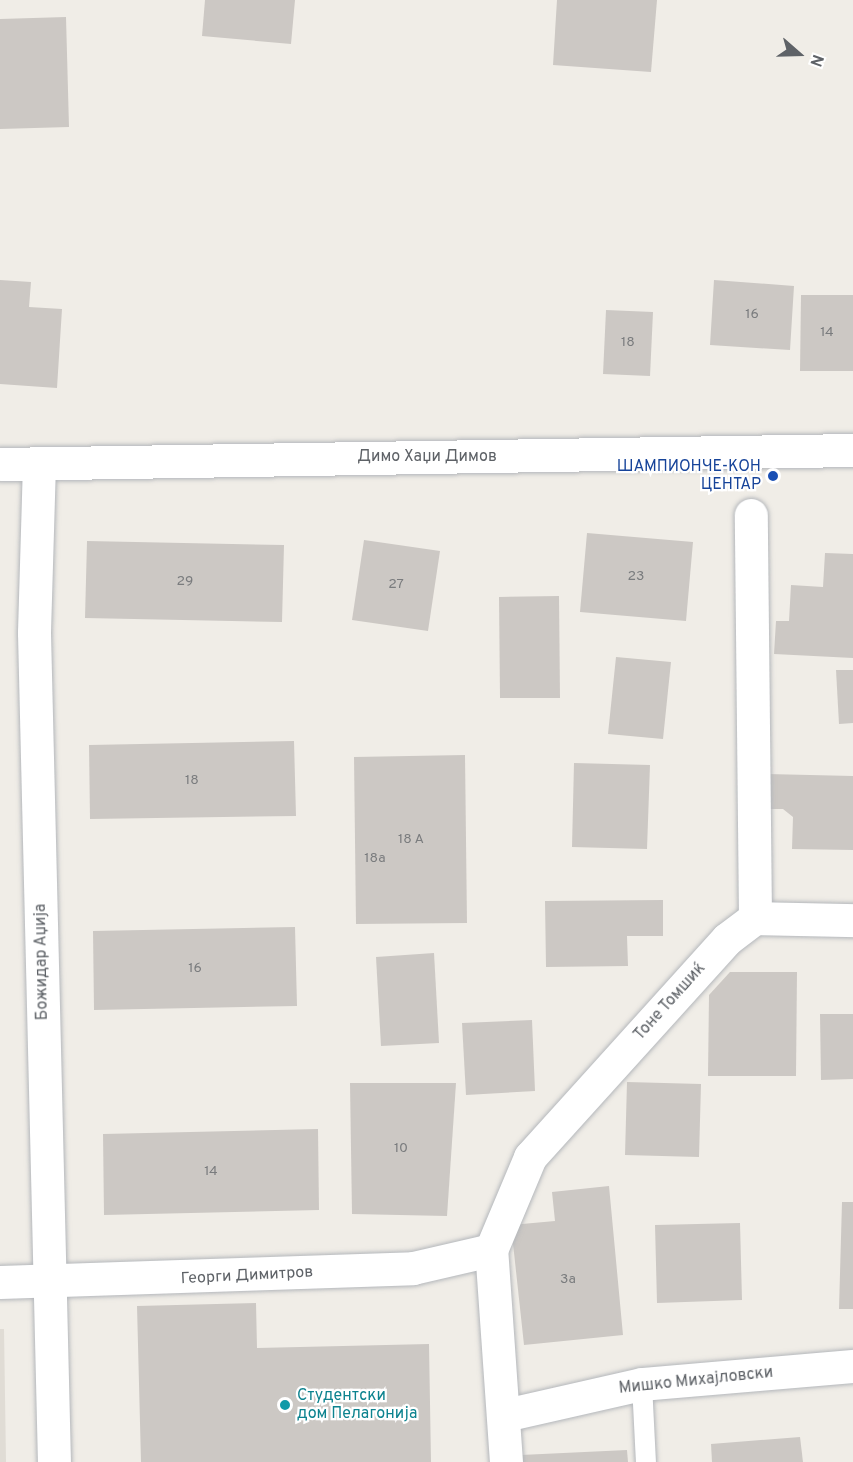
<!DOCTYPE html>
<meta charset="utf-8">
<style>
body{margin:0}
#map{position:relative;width:853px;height:1462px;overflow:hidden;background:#f0ede7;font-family:Overpass,sans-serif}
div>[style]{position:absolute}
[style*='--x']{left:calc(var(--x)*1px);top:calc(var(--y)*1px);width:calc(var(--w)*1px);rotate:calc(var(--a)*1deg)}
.education>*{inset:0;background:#e0dcd5}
.building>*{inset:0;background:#ccc8c4}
.roads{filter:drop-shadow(0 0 2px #b4b7bb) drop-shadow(0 0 2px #b4b7bb)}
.service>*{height:20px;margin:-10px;padding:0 10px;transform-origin:10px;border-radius:10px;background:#fff}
.minor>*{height:33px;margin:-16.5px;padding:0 16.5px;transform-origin:16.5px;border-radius:16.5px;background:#fff}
.tertiary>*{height:33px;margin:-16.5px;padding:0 16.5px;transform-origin:16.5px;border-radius:16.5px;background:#fff}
.dots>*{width:16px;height:16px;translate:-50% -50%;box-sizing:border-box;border:3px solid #fff;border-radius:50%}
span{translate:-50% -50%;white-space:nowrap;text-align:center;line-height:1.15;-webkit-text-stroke:4.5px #fff;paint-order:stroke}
.number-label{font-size:14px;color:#7a7c7e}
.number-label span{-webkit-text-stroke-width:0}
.street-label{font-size:16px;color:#5e6267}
.transit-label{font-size:16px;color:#164399}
.right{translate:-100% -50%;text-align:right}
.culture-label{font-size:16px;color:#0d838f}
.left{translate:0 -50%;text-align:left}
.north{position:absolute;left:769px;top:24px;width:60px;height:60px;-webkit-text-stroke:4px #fff;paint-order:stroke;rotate:110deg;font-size:16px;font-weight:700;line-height:24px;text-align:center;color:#5e6267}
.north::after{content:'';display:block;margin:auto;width:21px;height:27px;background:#5e6267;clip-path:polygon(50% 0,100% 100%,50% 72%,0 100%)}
</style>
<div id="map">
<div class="education">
<i style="clip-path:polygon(0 1329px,4px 1329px,6px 1462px,0 1462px)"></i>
</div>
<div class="building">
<i style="clip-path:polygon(205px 0,295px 0,291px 44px,202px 36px)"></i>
<i style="clip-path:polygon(557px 0,657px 0,651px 72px,553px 65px)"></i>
<i style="clip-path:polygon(66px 17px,69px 127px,0 129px,0 19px)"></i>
<i style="clip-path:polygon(0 280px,31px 282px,29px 307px,62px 309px,57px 388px,0 384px)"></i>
<i style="clip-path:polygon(714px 280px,794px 286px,790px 350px,710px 345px)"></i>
<i style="clip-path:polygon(801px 295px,853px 295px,853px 371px,800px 371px)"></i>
<i style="clip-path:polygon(606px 310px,653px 312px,650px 376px,603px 374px)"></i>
<i style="clip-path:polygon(587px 533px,693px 542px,686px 621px,580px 612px)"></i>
<i style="clip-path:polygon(364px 540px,440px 551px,428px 631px,352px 620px)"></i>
<i style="clip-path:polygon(87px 541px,284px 545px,282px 622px,85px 618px)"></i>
<i style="clip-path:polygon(825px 553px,853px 554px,853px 658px,774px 654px,776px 621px,789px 621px,791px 585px,823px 587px)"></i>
<i style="clip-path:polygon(559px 596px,560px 698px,500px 698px,499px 597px)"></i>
<i style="clip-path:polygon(616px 657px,671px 662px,663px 739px,608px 734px)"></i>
<i style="clip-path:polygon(836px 670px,853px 670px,853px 723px,839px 724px)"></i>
<i style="clip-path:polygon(294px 741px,296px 816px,90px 819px,89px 745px)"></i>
<i style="clip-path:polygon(465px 755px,467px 923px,356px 924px,354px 757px)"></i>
<i style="clip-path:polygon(574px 763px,650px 765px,647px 849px,572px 847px)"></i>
<i style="clip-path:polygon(767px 774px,853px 776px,853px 850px,792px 849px,793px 817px,783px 809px,766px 809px)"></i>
<i style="clip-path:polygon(663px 900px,663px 936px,627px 936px,628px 966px,546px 967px,545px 901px)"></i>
<i style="clip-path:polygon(295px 927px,297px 1006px,94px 1010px,93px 931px)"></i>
<i style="clip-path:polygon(434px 953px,439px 1043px,381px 1046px,376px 957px)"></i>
<i style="clip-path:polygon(730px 972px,797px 972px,796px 1076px,708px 1076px,709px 995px)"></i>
<i style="clip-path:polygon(820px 1014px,853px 1014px,853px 1079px,821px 1080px)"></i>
<i style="clip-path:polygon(532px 1020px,535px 1091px,466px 1095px,462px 1023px)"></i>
<i style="clip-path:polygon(627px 1082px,701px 1084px,699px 1157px,625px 1155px)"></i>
<i style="clip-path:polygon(350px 1083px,456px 1083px,447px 1216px,352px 1214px)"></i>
<i style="clip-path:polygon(318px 1129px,319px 1210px,104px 1215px,103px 1134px)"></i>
<i style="clip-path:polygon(609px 1186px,623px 1335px,524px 1345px,511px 1225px,555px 1221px,552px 1192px)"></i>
<i style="clip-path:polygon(842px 1202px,853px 1202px,853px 1309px,839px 1309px)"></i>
<i style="clip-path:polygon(740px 1223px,742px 1300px,657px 1303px,655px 1225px)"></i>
<i style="clip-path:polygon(256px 1303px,257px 1348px,429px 1344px,431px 1462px,141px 1462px,137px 1306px)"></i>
<i style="clip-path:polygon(800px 1437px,803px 1462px,712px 1462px,711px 1444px)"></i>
<i style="clip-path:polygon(627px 1450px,628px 1462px,521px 1462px,521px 1455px)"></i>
</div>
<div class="roads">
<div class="service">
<i style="--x:642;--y:1384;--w:78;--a:87.1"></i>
</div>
<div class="minor">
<i style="--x:39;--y:463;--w:170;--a:91.7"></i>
<i style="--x:34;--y:633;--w:829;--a:88.62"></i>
<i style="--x:755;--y:918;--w:98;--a:1.2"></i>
<i style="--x:0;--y:1282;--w:413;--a:-1.9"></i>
<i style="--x:413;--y:1268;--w:80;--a:-13"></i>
<i style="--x:505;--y:1415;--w:140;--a:-12.8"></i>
<i style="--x:642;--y:1384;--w:212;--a:-4.9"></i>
<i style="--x:506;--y:1462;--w:213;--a:-94"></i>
<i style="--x:491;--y:1250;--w:101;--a:-67.2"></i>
<i style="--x:530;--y:1157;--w:294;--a:-47.9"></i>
<i style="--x:727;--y:939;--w:35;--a:-37"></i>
<i style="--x:755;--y:918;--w:403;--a:-90.6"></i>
</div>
<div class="tertiary">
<i style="--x:0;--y:464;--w:853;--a:-0.94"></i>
</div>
</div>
<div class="dots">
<i style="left:773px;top:476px;background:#1a4fb4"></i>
<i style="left:285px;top:1405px;background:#0f9aa8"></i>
</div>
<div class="number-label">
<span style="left:752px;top:315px">16</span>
<span style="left:827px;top:333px">14</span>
<span style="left:628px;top:343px">18</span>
<span style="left:636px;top:577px">23</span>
<span style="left:185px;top:582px">29</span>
<span style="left:396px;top:585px">27</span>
<span style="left:192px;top:781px">18</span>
<span style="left:411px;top:840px">18 А</span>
<span style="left:375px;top:859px">18a</span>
<span style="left:195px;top:969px">16</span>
<span style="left:401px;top:1149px">10</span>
<span style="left:211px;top:1172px">14</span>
<span style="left:568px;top:1280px">3a</span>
</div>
<div class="street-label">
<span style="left:427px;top:457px">Димо Хаџи Димов</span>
<span style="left:42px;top:962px;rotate:-91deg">Божидар Аџија</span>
<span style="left:670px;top:1002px;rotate:-48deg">Тоне Томшиќ</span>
<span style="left:247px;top:1276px;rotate:-3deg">Георги Димитров</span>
<span style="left:696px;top:1381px;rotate:-6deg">Мишко Михајловски</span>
</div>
<div class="transit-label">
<span class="right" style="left:761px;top:476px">ШАМПИОНЧЕ-КОН<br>ЦЕНТАР</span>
</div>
<div class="culture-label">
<span class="left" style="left:297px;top:1405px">Студентски<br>дом Пелагонија</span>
</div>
<div class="north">N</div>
</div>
